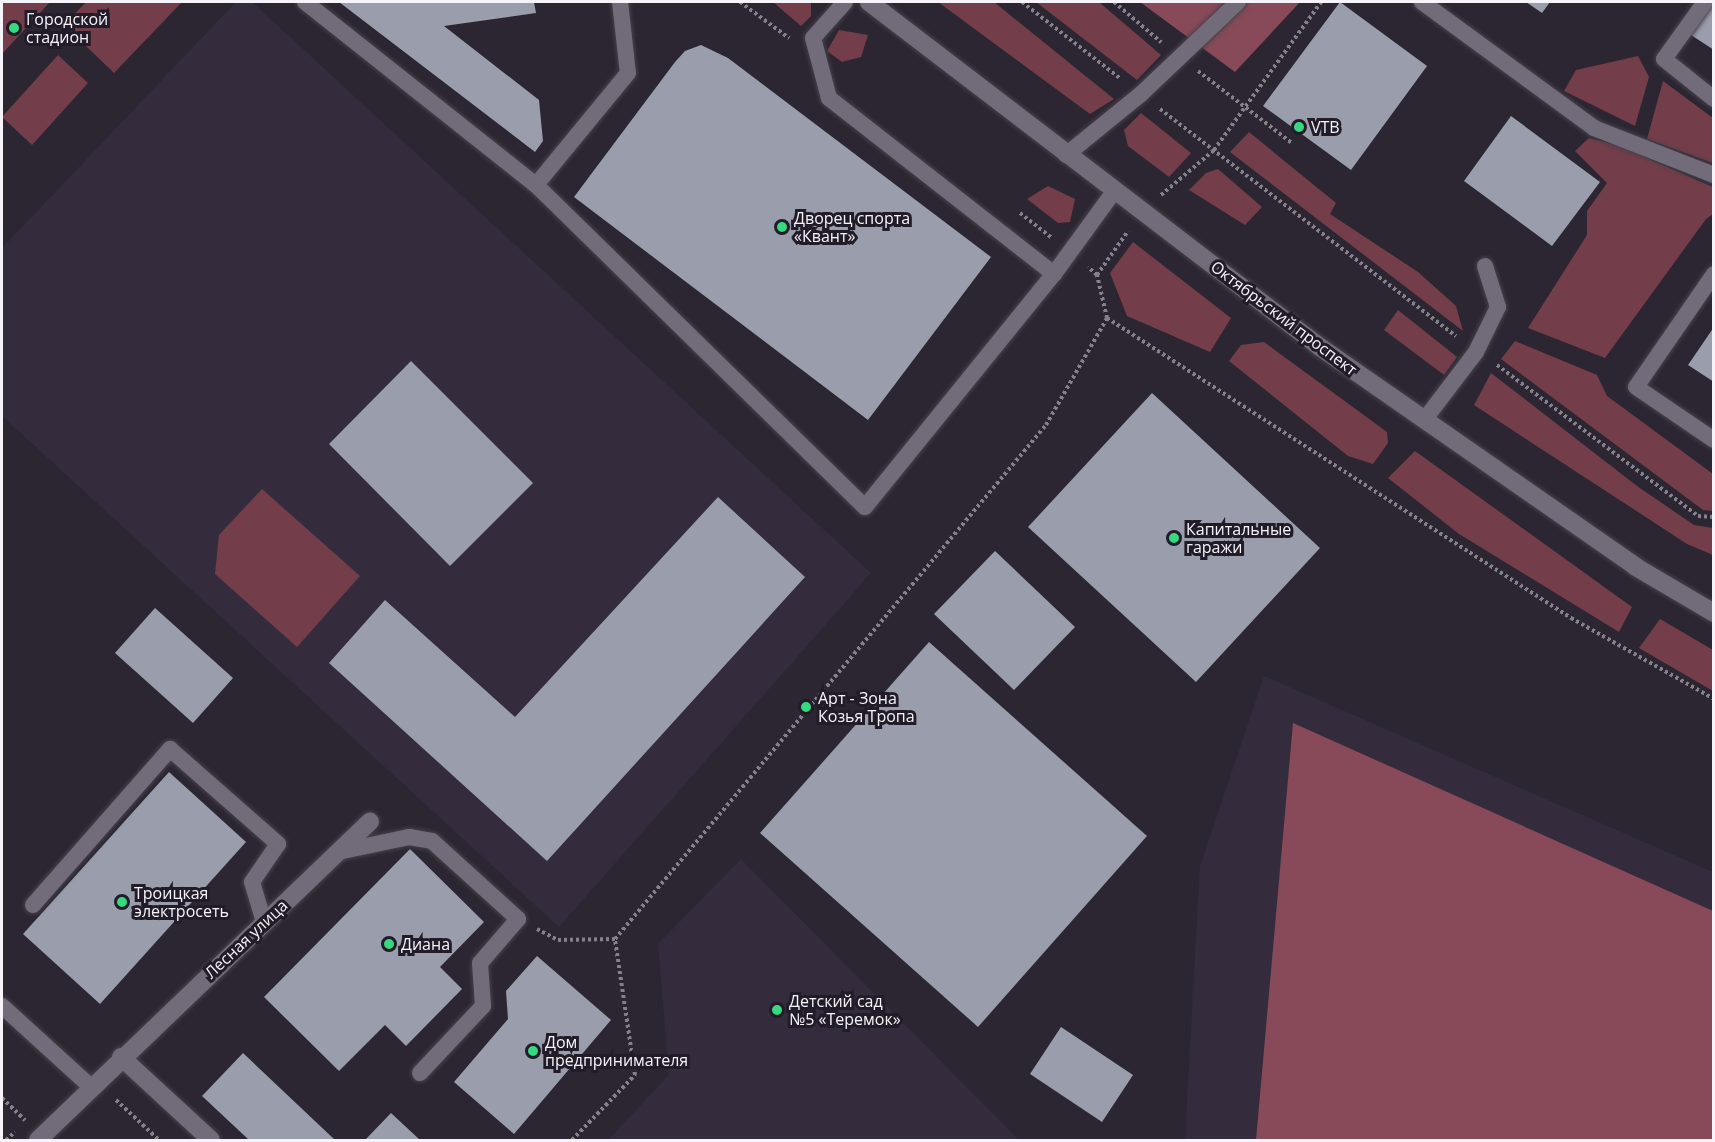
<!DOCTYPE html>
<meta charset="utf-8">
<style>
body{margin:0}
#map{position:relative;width:1715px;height:1142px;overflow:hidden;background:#2b2631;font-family:"Open Sans",sans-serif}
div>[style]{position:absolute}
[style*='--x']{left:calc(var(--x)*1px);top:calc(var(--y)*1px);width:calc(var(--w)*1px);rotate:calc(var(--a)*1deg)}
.built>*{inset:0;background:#342c3d}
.green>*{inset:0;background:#733e4a}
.forest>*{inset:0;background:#884a58}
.building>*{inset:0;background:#9a9dac}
.path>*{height:4px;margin-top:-2px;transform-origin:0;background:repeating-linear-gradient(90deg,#85818b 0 3px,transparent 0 6px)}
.roads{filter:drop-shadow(0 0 2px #46414b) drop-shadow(0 0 2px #46414b)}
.lane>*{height:16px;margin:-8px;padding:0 8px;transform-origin:8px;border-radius:8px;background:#726c7a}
.street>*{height:18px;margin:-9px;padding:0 9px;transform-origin:9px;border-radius:9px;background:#726c7a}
.secondary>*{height:18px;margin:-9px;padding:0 9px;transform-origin:9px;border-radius:9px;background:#726c7a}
.dots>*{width:16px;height:16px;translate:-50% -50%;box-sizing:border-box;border:3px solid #211c27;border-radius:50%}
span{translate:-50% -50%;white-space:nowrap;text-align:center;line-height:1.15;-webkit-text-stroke:6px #211c27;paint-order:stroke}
.poi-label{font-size:16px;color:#f6f3fb}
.left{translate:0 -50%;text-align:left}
.street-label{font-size:16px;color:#f6f3fb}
.frame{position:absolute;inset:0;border:3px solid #f6f3fb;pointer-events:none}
</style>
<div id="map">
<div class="built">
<i style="clip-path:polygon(236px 2px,252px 2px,871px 573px,559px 927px,2px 416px,2px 248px)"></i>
<i style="clip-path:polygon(1264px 676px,1713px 872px,1713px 1140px,1185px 1140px,1200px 866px)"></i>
<i style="clip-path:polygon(741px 859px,1019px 1140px,608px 1140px,669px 1075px,658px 944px)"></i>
</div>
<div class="green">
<i style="clip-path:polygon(2px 2px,50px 2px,2px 54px)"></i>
<i style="clip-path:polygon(86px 2px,182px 2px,114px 73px,64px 25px)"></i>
<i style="clip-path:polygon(773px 2px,811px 2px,811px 16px,801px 26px)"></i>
<i style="clip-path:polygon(938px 2px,994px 2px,1114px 99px,1090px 114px)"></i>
<i style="clip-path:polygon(1036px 2px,1099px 2px,1161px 55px,1137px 80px)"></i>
<i style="clip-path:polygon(839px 30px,868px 35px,861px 57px,842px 62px,827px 51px)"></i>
<i style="clip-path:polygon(58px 55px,88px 83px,32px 145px,2px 117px)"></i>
<i style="clip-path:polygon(1638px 56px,1649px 77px,1635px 126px,1564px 91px,1576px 70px)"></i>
<i style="clip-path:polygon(1663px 81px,1713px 118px,1713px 163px,1647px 139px)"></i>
<i style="clip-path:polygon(1141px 113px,1191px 153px,1169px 177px,1128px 146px,1124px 130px)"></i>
<i style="clip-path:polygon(1249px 132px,1336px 203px,1330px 214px,1418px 272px,1456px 306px,1463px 331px,1230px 152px)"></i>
<i style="clip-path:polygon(1589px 138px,1617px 145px,1713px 187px,1713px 214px,1706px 219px,1605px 358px,1528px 328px,1587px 235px,1587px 211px,1607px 183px,1575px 151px)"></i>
<i style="clip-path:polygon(1218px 169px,1262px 207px,1245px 225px,1189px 190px,1206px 173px)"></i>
<i style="clip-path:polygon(1048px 186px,1075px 199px,1070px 222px,1058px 223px,1027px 199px)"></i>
<i style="clip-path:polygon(1133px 242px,1231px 318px,1210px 352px,1127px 316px,1110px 273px)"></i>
<i style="clip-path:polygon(1398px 310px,1457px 357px,1444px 375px,1384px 330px)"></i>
<i style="clip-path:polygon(1515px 341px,1597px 375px,1607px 396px,1713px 474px,1713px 511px,1703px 510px,1501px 359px)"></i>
<i style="clip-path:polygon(1264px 342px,1387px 432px,1388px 443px,1373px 464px,1348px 456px,1229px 361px,1241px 345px)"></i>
<i style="clip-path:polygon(1491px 373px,1637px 486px,1694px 525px,1713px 528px,1713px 555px,1687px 544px,1474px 405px)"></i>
<i style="clip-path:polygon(1415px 451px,1632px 607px,1619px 632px,1459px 534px,1388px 478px)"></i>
<i style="clip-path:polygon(262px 489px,360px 576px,297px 647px,215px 574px,219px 535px)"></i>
<i style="clip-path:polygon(1660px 619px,1713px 650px,1713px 691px,1639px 648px)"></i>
</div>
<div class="forest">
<i style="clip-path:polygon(1140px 2px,1300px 2px,1235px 72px)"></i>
<i style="clip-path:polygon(1293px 723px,1713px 911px,1713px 1140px,1256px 1140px)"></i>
</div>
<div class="building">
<i style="clip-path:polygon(339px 2px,534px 2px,536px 13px,444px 26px,539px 100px,543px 141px,535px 152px)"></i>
<i style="clip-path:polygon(1340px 2px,1427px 66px,1351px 170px,1263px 106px)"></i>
<i style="clip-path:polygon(1526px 2px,1550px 2px,1542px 13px)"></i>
<i style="clip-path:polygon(1714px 2px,1714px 50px,1691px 35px)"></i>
<i style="clip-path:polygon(701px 45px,728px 58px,991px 257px,868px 420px,574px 197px,675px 62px,685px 51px)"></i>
<i style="clip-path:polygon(1511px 116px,1600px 182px,1552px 246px,1464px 181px)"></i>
<i style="clip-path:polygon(1714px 327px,1714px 382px,1688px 365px)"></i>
<i style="clip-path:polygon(411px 361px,533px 483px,450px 566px,329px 444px)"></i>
<i style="clip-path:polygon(1152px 393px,1320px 548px,1196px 682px,1028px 527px)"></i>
<i style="clip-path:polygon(718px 497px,805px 577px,547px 861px,329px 663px,385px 600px,515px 717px)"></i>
<i style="clip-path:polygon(995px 551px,1075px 627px,1014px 690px,934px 614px)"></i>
<i style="clip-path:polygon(155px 608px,233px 678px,193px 723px,115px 653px)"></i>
<i style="clip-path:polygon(929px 642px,1147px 836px,978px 1027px,760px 833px)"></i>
<i style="clip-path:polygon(169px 772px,246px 842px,100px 1004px,23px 934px)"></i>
<i style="clip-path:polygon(410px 849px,484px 922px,440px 967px,462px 989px,406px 1046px,385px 1025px,339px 1071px,264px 997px)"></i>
<i style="clip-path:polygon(537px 956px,611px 1020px,514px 1134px,454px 1082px,508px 1019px,506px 991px)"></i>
<i style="clip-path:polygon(1061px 1027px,1133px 1075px,1102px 1122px,1030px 1074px)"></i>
<i style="clip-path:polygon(243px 1053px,335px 1140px,249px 1140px,202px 1096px)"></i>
<i style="clip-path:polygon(391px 1113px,420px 1140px,365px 1140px)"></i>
</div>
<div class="path">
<i style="--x:740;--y:2;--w:61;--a:36.3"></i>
<i style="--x:1022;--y:2;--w:125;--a:37.9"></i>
<i style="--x:1114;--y:2;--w:62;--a:40.4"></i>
<i style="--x:1198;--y:71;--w:118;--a:37.5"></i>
<i style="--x:1160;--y:109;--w:373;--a:37.5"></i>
<i style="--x:1161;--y:195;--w:70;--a:-40.3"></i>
<i style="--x:1214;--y:150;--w:183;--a:-54.1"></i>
<i style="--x:1020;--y:213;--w:41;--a:38"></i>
<i style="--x:1097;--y:275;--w:54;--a:-54.8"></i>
<i style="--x:1107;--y:318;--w:553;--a:32.88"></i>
<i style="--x:1571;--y:618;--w:164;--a:29.5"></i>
<i style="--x:1497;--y:365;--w:251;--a:36.9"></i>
<i style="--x:1698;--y:516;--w:16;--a:4"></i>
<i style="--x:537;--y:929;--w:24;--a:28"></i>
<i style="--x:558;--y:940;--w:57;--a:-1"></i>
<i style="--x:2;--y:1098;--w:32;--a:44"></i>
<i style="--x:116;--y:1100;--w:59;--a:42.9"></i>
<i style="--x:6;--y:1140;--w:12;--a:-42"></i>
<i style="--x:572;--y:1140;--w:91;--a:-45.9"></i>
<i style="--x:635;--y:1075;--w:137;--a:-98.4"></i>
<i style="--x:615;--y:939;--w:671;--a:-50.02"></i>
<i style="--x:1046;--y:425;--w:123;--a:-60.3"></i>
<i style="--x:1107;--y:318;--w:44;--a:-103.1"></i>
<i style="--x:1097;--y:275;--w:12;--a:-138"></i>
</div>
<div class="roads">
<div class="lane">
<i style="--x:305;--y:2;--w:295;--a:38.4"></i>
<i style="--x:620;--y:2;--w:71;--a:83.6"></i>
<i style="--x:628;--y:73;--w:145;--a:129.4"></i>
<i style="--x:536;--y:185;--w:460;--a:44.4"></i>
<i style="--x:865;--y:507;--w:300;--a:-51"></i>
<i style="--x:1054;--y:274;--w:286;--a:-142"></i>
<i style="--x:829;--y:98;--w:62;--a:-104.9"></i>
<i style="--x:813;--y:38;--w:48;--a:-48.4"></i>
<i style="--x:1422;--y:2;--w:213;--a:36.2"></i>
<i style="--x:1594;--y:128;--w:129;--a:21.4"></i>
<i style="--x:1705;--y:2;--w:70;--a:125.7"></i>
<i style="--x:1664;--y:59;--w:64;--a:38.7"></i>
<i style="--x:1066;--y:155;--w:97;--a:-39.1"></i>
<i style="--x:1141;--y:94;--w:134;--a:-43.5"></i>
<i style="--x:1054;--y:274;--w:104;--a:-54"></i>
<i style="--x:1714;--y:274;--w:137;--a:124.6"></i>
<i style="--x:1636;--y:387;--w:94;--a:34.2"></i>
<i style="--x:1425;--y:419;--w:84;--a:-52.7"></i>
<i style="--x:1476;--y:352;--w:50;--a:-63.9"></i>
<i style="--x:1498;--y:307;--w:43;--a:-107.6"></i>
<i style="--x:338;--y:852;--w:73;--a:-11.9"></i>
<i style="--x:409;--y:837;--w:23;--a:10"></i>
<i style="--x:432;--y:841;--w:116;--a:42.2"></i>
<i style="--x:518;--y:919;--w:58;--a:130.8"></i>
<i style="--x:480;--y:963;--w:43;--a:86"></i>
<i style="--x:483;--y:1006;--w:92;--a:133.2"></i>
<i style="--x:33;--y:905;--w:208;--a:-48.7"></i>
<i style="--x:170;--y:749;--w:144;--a:41.3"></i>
<i style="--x:278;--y:844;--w:46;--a:124.4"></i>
<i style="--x:252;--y:882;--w:42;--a:73.3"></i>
<i style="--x:2;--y:1006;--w:120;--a:42.3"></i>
</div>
<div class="street">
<i style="--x:121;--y:1057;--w:122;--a:42.7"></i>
<i style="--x:38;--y:1140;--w:460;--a:-43.8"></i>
</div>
<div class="secondary">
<i style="--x:869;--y:2;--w:568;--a:37.41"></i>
<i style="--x:1320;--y:347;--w:385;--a:34.8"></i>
<i style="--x:1636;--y:567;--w:91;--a:30.5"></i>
</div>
</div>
<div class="dots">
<i style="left:14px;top:28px;background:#36d880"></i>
<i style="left:1299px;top:127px;background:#36d880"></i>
<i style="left:782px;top:227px;background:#36d880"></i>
<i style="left:1174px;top:538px;background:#36d880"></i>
<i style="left:806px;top:707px;background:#36d880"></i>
<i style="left:122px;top:902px;background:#36d880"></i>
<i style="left:389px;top:944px;background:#36d880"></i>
<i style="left:777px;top:1010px;background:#36d880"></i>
<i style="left:533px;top:1051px;background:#36d880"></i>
</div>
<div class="poi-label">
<span class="left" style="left:26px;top:28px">Городской<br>стадион</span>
<span class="left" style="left:1311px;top:127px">VTB</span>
<span class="left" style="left:794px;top:227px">Дворец спорта<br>«Квант»</span>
<span class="left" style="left:1186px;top:538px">Капитальные<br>гаражи</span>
<span class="left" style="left:818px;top:707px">Арт - Зона<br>Козья Тропа</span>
<span class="left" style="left:134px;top:902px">Троицкая<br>электросеть</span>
<span class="left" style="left:401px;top:944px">Диана</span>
<span class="left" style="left:789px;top:1010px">Детский сад<br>№5 «Теремок»</span>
<span class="left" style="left:545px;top:1051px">Дом<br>предпринимателя</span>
</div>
<div class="street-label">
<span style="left:1284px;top:318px;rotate:37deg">Октябрьский проспект</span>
<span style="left:246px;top:939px;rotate:-43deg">Лесная улица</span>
</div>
<div class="frame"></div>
</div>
